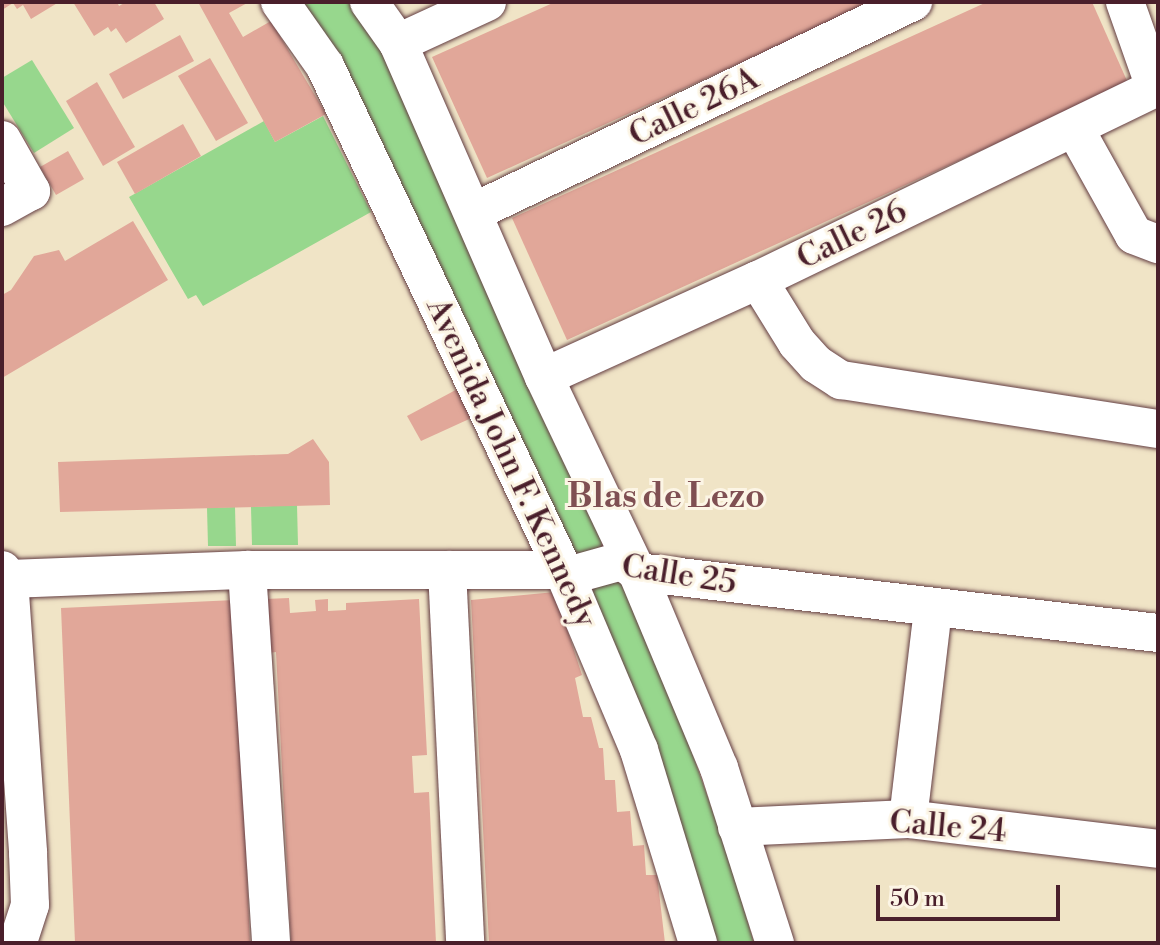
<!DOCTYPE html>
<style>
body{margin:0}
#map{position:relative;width:1160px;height:945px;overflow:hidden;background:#f0e4c6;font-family:"Libre Bodoni",serif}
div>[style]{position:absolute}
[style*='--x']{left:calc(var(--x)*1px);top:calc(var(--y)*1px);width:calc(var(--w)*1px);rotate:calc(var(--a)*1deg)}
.green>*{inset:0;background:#97d78d}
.building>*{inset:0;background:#e1a799}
.roads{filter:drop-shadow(0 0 2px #633d42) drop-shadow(0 0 2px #633d42)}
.minor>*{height:38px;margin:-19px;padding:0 19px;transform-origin:19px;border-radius:19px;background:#fff}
span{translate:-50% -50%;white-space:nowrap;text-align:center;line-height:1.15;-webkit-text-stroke:6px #fcf5e5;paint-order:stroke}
.street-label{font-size:32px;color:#4a1f2b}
.neighbourhood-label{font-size:34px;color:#7f4f52;font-weight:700}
.frame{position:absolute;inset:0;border:4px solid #4a1f2b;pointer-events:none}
.scale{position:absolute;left:876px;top:885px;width:184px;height:36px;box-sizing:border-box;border:4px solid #4a1f2b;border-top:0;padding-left:10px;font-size:24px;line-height:28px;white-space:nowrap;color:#4a1f2b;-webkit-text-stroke:6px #fcf5e5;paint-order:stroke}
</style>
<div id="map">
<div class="green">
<i style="clip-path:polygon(299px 2px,357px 2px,366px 16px,601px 539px,602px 548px,579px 564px)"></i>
<i style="clip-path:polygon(32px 60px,74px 128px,34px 153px,2px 101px,2px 78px)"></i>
<i style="clip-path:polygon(323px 116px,371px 212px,203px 306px,196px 295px,188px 299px,129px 197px,264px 121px,275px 142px)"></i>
<i style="clip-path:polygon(297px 505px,298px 545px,252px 545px,251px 507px)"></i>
<i style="clip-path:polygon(235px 507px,236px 546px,208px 546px,207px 508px)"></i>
<i style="clip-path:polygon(612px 577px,625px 583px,665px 676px,726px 849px,754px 943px,710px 943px,590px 599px,593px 586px)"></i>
</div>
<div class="building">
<i style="clip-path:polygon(2px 2px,59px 2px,31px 19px,23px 5px,17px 9px,13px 3px,2px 10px)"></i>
<i style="clip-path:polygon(73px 2px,117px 2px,119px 6px,126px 2px,154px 2px,164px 19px,126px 43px,116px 28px,111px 32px,108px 27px,94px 36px)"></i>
<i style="clip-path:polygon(198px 2px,249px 2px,229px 13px,243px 37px,271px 21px,326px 114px,275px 142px)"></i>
<i style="clip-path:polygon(555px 2px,874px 2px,487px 178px,432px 57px)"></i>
<i style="clip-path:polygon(987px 2px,1092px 2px,1128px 83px,567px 340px,512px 218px)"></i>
<i style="clip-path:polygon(180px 35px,194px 61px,123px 99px,109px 74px)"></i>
<i style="clip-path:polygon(210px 58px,248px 123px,216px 141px,178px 76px)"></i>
<i style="clip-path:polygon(97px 82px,135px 147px,103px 166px,66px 101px)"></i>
<i style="clip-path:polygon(183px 124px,201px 156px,135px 194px,117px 162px)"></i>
<i style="clip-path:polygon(68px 151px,84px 179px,56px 195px,40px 167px)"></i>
<i style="clip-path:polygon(133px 221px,168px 280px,2px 378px,2px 295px,11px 290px,34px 256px,59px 250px,65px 261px)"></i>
<i style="clip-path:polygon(465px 385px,478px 415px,421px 441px,407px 416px)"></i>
<i style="clip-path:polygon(313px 439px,329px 462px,330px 505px,60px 512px,58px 462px,288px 454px)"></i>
<i style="clip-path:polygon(555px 592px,582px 675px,575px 678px,583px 717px,591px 717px,599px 748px,603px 748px,605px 780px,615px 780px,617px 812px,630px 811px,633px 846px,644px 845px,646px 875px,657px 875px,665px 943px,489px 943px,471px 600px)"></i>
<i style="clip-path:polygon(289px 598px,290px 613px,316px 611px,315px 600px,328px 599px,328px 611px,346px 610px,346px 603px,419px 599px,427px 755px,412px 756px,414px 793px,429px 792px,436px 943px,291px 943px,276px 652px,268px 653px,265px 599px)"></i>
<i style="clip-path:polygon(235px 600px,250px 943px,75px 943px,61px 608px)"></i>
</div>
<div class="roads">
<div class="minor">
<i style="--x:280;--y:2;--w:78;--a:54.9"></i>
<i style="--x:325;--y:66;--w:557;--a:64.72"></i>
<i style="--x:563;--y:570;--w:195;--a:67.1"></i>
<i style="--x:639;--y:750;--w:202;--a:73"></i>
<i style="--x:369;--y:2;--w:50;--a:54.7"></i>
<i style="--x:398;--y:43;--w:365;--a:66.4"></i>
<i style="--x:544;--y:377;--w:216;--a:64.5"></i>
<i style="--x:637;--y:572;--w:212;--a:67.3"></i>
<i style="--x:719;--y:768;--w:184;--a:72.3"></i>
<i style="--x:1125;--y:2;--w:90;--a:70.6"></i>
<i style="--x:398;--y:43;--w:98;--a:-24.7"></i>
<i style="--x:1075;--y:129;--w:121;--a:60.9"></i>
<i style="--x:1134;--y:235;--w:26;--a:21"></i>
<i style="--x:2;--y:140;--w:59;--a:60.4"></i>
<i style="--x:31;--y:191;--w:33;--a:151"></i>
<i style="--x:474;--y:212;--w:487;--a:-25.6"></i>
<i style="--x:758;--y:280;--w:74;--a:58.2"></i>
<i style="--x:797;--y:343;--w:28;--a:48"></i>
<i style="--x:816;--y:364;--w:30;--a:33"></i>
<i style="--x:841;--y:380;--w:321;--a:8.8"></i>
<i style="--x:544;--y:377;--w:235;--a:-24.4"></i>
<i style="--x:758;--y:280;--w:444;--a:-25.8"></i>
<i style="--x:2;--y:570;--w:11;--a:52"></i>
<i style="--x:9;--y:579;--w:275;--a:86"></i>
<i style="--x:28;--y:853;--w:52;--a:87.8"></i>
<i style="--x:30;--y:905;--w:40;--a:108"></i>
<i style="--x:247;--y:570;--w:374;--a:86.3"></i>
<i style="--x:447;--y:570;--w:373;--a:87.2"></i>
<i style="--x:9;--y:579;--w:238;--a:-2.2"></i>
<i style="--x:247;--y:570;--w:316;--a:0"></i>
<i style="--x:563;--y:570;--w:13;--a:18"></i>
<i style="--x:575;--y:574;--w:49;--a:-15.5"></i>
<i style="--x:622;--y:561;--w:19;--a:36"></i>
<i style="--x:637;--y:572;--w:525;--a:6.68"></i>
<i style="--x:908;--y:819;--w:211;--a:-83.2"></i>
<i style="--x:737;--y:827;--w:171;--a:-2.7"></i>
<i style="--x:908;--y:819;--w:252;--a:6.8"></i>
</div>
</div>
<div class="street-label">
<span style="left:694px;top:107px;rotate:-26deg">Calle 26A</span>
<span style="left:852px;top:235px;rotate:-26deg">Calle 26</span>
<span style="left:511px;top:463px;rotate:65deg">Avenida John F. Kennedy</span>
<span style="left:679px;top:575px;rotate:9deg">Calle 25</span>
<span style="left:948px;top:827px;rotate:5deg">Calle 24</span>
</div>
<div class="neighbourhood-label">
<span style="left:666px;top:498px">Blas de Lezo</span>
</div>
<div class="frame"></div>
<div class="scale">50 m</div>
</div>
